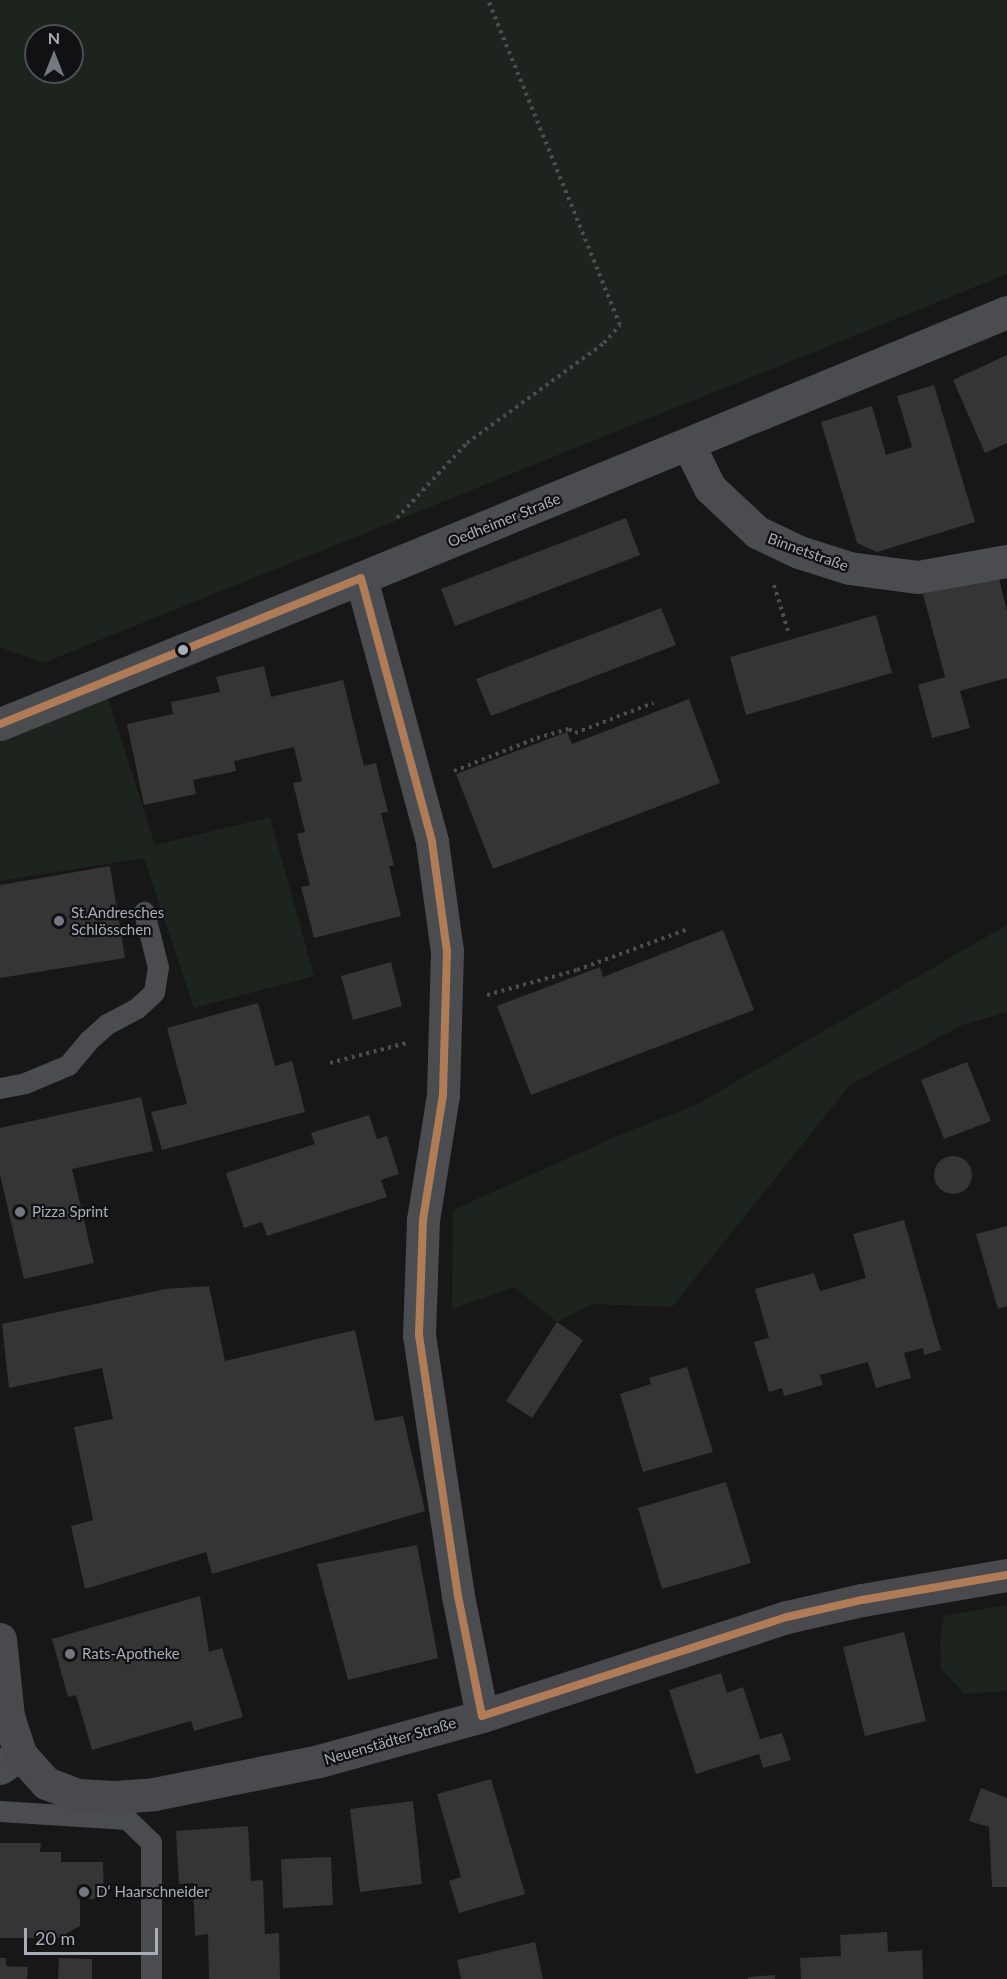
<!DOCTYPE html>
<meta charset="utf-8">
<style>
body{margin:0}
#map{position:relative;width:1007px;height:1979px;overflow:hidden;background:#171717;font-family:Lato,sans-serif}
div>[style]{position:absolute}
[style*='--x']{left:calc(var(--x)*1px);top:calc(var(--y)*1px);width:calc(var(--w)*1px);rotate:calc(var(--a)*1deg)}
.green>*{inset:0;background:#1d241e}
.building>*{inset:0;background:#353536}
.round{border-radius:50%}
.path>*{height:4px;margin-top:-2px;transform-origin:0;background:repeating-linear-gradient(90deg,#4d4e52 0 3px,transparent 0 7.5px)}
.service>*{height:21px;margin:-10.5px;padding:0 10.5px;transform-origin:10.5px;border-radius:10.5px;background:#4b4c50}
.minor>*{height:33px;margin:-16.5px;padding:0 16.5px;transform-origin:16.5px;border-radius:16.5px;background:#4b4c50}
.tertiary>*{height:33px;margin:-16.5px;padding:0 16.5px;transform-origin:16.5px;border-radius:16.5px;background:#4b4c50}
.secondary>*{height:33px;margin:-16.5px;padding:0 16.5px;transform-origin:16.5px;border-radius:16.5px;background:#4a4a4e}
.bus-1>*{height:8px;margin:-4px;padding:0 4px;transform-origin:4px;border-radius:4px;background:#b07c57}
.dots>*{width:16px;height:16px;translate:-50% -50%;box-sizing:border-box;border:3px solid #111113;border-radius:50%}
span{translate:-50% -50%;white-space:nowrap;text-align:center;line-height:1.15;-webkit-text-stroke:4.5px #111113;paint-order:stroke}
.street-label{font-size:15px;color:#a8adb8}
.poi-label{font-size:15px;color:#a8adb8}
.left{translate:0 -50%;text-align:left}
.north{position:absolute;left:24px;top:24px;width:60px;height:60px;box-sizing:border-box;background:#111113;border:2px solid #4d4f55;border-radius:50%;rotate:0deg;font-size:16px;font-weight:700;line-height:24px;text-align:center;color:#a8adb8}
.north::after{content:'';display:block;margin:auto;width:21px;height:27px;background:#757880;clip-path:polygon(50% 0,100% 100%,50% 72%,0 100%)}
.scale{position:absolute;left:24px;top:1928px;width:134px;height:27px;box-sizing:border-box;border:3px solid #a8adb8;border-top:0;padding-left:8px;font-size:18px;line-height:21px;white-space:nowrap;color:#a8adb8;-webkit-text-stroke:4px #111113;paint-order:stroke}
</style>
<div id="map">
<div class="green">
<i style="clip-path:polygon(evenodd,0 0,1007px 0,1007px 274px,43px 663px,0 647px,0 0,36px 36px,72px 36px,72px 72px,36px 72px,36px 36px)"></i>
<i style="clip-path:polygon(103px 683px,155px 845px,270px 817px,314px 976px,194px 1008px,144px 858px,0 881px,0 724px)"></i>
<i style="clip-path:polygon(1007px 925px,1007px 1012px,962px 1025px,850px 1085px,672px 1307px,592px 1304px,557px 1322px,514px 1287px,452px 1309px,453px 1210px,624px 1133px,694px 1106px)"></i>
<i style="clip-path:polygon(1007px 1605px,1007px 1691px,964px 1694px,941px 1669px,940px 1640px,944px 1616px)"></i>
</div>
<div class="building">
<i style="clip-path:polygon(1007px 355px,1007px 443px,985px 453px,953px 380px)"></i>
<i style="clip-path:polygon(934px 385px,975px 522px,877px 552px,857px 543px,821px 422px,872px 406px,886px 455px,912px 447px,897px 396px)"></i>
<i style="clip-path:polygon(626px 518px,640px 555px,455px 626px,441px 589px)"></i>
<i style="clip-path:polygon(998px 575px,1007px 611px,1007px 678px,960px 691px,970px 728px,932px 738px,918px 685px,945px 677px,923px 594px)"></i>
<i style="clip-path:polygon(661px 608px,676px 645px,491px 716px,476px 679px)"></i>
<i style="clip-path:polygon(876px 615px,892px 673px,746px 715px,730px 657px)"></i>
<i style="clip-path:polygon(264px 666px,271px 697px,343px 680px,364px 766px,376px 763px,388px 812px,381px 813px,394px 866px,389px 866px,401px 916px,314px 938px,301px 887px,310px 885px,297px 834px,305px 832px,293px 783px,302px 781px,294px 747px,234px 761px,236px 771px,193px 780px,196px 794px,144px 805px,127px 724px,173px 714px,171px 702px,220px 692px,216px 677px)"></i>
<i style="clip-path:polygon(689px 699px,720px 783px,493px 869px,456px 774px,567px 732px,572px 744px)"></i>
<i style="clip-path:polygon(110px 866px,125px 958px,0 978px,0 885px)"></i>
<i style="clip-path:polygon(723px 930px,754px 1010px,531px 1095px,497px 1006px,600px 967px,603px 977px)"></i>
<i style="clip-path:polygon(391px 962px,402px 1006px,353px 1020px,341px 976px)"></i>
<i style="clip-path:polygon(258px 1003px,275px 1066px,292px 1061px,305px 1112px,162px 1150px,151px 1112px,187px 1104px,167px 1028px)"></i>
<i style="clip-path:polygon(967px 1062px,991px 1121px,944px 1139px,921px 1080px)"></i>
<i style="clip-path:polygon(141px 1097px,153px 1151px,72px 1169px,94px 1263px,24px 1279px,0 1174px,0 1128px)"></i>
<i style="clip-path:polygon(369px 1115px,377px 1139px,387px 1136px,399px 1174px,381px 1180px,387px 1197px,267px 1236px,262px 1222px,244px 1228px,226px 1173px,315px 1144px,311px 1133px)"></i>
<i class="round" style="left:934px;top:1156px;width:38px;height:38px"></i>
<i style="clip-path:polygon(904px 1220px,941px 1350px,924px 1355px,923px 1348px,904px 1353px,911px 1378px,876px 1388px,868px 1362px,820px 1375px,823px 1385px,784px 1396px,782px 1388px,769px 1392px,754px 1342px,769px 1338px,755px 1289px,814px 1273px,820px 1291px,866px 1278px,853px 1234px)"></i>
<i style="clip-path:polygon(1007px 1226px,1007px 1306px,998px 1309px,976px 1234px)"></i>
<i style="clip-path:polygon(209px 1286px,225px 1361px,355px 1330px,375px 1421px,403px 1416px,425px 1511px,212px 1574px,206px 1552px,85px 1589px,71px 1526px,93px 1520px,74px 1427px,113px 1419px,102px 1368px,9px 1388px,2px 1324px,165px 1289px)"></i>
<i style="clip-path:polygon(557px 1322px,583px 1340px,532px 1418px,506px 1401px)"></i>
<i style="clip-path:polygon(687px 1367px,713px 1452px,643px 1472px,620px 1394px,651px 1384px,649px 1378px)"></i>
<i style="clip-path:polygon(726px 1482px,751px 1563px,662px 1589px,638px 1508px)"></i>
<i style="clip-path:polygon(417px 1545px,438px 1658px,348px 1680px,317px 1564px)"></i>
<i style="clip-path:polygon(200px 1596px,209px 1652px,222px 1648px,243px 1717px,194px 1731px,191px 1721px,92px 1750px,76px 1695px,68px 1697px,52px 1639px)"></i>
<i style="clip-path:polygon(904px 1632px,926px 1721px,865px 1736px,843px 1647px)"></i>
<i style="clip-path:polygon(721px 1673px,727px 1693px,743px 1687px,760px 1739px,782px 1733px,791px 1760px,763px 1768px,759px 1754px,696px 1774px,669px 1690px)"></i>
<i style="clip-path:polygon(491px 1779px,525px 1894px,459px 1913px,449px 1881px,461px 1877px,437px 1794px)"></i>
<i style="clip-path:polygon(981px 1788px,1007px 1798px,1007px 1887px,992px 1887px,989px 1827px,969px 1821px)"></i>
<i style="clip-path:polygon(413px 1801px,422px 1884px,360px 1892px,350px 1809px)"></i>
<i style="clip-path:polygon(248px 1826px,251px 1881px,263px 1880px,265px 1934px,279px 1933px,280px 1979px,209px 1979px,208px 1934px,195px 1936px,193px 1883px,179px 1884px,176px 1831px)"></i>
<i style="clip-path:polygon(0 1843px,41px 1843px,40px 1852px,61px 1852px,61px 1862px,103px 1862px,104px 1899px,80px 1899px,80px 1926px,58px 1938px,0 1938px)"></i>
<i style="clip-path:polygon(331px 1857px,333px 1905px,283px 1908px,281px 1859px)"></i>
<i style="clip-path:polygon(887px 1932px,888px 1952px,922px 1950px,923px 1979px,801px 1979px,800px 1958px,841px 1956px,840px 1935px)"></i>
<i style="clip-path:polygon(535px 1942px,543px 1979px,461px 1979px,457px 1960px)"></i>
<i style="clip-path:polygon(0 1958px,6px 1958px,6px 1966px,28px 1967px,27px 1979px,0 1979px)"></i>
<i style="clip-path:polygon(59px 1958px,92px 1959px,92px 1979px,58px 1979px)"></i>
<i style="clip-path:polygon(775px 1975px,775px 1979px,748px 1979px,748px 1977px)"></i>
</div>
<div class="path">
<i style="--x:397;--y:518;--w:103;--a:-47"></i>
<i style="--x:467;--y:443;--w:170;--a:-36.1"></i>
<i style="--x:604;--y:343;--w:24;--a:-48"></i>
<i style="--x:620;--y:325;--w:351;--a:-112.1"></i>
<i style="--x:774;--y:585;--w:48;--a:73.1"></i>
<i style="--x:454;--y:771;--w:89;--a:-21.7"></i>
<i style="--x:537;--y:738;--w:33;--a:-16"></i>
<i style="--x:569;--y:729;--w:7;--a:34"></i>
<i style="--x:575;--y:733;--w:84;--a:-21"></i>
<i style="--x:487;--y:995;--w:93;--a:-15.5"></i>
<i style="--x:577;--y:970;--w:116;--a:-20.2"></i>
<i style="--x:330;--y:1063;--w:79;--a:-14.7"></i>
</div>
<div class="service">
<i style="--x:0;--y:1088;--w:25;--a:-11"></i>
<i style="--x:25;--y:1083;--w:47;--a:-22.7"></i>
<i style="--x:68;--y:1065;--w:33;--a:-50"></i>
<i style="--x:89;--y:1040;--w:24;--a:-42"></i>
<i style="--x:107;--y:1024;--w:34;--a:-28"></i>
<i style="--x:137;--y:1008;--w:23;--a:-43"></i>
<i style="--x:154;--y:992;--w:25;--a:-81"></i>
<i style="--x:158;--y:967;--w:57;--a:-104.3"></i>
<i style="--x:0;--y:1811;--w:127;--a:3.6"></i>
<i style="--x:127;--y:1819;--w:33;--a:44"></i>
<i style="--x:151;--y:1842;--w:137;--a:90"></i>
</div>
<div class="minor">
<i style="--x:688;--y:444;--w:49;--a:63.4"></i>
<i style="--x:710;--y:488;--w:64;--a:43.1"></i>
<i style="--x:757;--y:532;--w:47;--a:25.5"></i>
<i style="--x:799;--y:552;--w:52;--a:17.7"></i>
<i style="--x:849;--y:568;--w:70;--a:7.4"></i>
<i style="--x:918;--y:577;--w:90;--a:-10.2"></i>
<i style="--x:361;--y:578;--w:273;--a:74.9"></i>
<i style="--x:432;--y:842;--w:110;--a:82.2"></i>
<i style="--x:447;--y:951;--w:144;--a:91.6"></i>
<i style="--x:443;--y:1095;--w:127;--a:99.1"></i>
<i style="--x:423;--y:1220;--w:115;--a:92"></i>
<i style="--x:419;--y:1335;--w:264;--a:81.5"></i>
<i style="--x:458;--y:1596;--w:122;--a:78.7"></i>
<i style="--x:0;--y:1768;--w:24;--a:-35"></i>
</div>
<div class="tertiary">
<i style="--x:0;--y:724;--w:389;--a:-22"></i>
<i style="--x:361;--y:578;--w:699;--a:-22.38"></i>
</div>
<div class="secondary">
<i style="--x:0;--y:1639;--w:77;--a:84.1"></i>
<i style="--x:8;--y:1716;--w:40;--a:72"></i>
<i style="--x:20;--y:1754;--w:39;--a:48"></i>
<i style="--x:46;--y:1783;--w:34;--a:21"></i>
<i style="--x:78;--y:1795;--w:37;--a:3"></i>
<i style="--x:115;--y:1797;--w:39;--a:-4"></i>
<i style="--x:154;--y:1794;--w:168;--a:-11.3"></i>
<i style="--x:319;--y:1761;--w:169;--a:-15.4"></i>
<i style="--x:482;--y:1716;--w:321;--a:-18"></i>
<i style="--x:787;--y:1617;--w:77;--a:-12.8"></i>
<i style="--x:862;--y:1600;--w:147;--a:-9.8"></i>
</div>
<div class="bus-1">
<i style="--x:361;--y:578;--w:273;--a:74.9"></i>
<i style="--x:432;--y:842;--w:110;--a:82.2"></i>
<i style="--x:447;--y:951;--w:144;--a:91.6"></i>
<i style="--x:443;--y:1095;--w:127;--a:99.1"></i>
<i style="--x:423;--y:1220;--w:115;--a:92"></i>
<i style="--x:419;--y:1335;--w:264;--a:81.5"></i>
<i style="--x:458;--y:1596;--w:122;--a:78.7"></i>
<i style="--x:0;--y:724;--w:389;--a:-22"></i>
<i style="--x:482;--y:1716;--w:321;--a:-18"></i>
<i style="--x:787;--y:1617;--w:77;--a:-12.8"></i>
<i style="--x:862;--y:1600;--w:147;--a:-9.8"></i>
</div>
<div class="dots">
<i style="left:183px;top:650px;background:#a8adb8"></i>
<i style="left:59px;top:921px;background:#757880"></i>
<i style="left:20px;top:1212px;background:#757880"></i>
<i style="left:70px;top:1654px;background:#757880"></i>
<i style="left:84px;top:1892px;background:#757880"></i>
</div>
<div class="street-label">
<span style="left:504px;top:520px;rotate:-22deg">Oedheimer Straße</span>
<span style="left:808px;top:552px;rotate:20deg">Binnetstraße</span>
<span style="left:390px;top:1741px;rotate:-16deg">Neuenstädter Straße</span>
</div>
<div class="poi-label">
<span class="left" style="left:71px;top:921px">St.Andresches<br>Schlösschen</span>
<span class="left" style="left:32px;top:1212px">Pizza Sprint</span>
<span class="left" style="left:82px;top:1654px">Rats-Apotheke</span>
<span class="left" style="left:96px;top:1892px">D‘ Haarschneider</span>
</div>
<div class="north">N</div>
<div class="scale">20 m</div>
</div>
